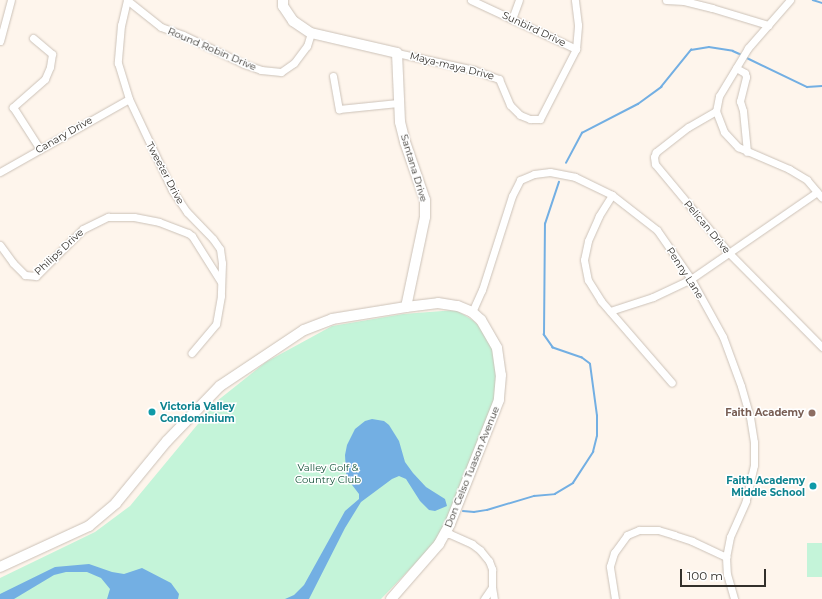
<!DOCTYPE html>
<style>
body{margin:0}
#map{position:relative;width:822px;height:599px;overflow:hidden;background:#fef5ec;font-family:Montserrat,sans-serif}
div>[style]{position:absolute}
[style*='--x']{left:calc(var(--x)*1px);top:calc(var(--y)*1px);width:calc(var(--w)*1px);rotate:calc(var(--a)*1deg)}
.green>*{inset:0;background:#c4f4d9}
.water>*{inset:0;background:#73afe3}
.stream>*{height:1.5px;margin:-0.75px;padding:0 0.75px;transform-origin:0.75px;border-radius:0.75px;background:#73afe3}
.roads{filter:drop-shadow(0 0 1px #ccc2b8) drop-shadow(0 0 1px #ccc2b8)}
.street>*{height:7px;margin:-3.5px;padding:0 3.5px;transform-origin:3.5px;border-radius:3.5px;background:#fff}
.secondary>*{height:10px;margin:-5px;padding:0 5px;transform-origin:5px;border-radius:5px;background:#fff}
.dots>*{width:11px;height:11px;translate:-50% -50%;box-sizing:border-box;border:2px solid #fff;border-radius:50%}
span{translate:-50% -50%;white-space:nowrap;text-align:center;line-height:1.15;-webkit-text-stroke:3px #fff;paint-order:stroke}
.street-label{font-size:10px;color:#33302b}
.culture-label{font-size:10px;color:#0d838f;font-weight:700}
.left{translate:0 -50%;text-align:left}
.right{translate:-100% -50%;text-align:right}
.education-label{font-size:10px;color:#785e54;font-weight:700}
.park-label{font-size:10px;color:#135238}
.scale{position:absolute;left:680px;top:569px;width:86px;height:18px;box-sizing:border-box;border:2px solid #33302b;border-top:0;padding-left:5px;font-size:12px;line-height:14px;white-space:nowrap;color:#33302b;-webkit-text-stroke:3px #fff;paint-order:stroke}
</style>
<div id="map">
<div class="green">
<i style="clip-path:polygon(456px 310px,474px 321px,485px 333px,498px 362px,495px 398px,447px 520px,435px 543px,381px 599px,0 599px,0 578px,95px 532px,130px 506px,217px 401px,266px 362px,332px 326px,403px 314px)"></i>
<i style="clip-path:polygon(807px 543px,822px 543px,822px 577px,807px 577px)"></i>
</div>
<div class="water">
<i style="clip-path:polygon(372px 419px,384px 421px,389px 425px,399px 441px,405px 462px,413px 473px,426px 487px,445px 499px,447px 506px,435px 511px,429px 510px,420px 501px,406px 479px,399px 476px,392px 479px,361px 502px,345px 528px,309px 599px,285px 599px,294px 595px,304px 585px,345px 511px,359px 499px,359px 494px,349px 481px,346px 473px,345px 455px,347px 445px,355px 429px,365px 421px)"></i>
<i style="clip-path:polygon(89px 564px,112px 572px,124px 574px,142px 568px,171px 583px,179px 594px,178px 599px,107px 599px,110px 589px,101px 578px,87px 572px,66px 572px,54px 575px,14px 599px,0 599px,0 594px,55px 567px)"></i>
</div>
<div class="stream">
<i style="--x:813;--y:0;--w:9;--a:18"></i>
<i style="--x:745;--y:57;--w:69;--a:25.8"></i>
<i style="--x:807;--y:87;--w:15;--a:-4"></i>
<i style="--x:566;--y:163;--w:34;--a:-62"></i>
<i style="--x:582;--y:133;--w:63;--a:-27.4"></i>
<i style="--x:638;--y:104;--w:29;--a:-36"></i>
<i style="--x:661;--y:87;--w:48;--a:-51"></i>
<i style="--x:691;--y:50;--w:18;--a:-9"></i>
<i style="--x:709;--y:47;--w:24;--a:9"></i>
<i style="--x:733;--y:51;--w:10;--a:24"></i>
<i style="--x:463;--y:511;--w:11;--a:5"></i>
<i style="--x:474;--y:512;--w:13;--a:-9"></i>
<i style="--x:487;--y:510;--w:49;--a:-16.6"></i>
<i style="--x:534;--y:496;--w:21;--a:-5"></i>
<i style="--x:555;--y:494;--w:21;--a:-31"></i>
<i style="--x:573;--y:483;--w:37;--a:-57"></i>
<i style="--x:593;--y:452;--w:16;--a:-76"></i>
<i style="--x:597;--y:436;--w:20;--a:-90"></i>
<i style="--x:597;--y:416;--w:52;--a:-97.7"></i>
<i style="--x:590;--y:364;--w:10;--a:-143"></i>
<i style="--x:582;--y:358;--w:31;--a:-161"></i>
<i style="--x:553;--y:348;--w:16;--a:-125"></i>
<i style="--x:544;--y:335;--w:111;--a:-89.5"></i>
<i style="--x:545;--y:224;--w:44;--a:-71.6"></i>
</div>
<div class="roads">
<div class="street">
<i style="--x:127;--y:0;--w:26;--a:103"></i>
<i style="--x:121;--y:25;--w:38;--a:95"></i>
<i style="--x:118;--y:63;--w:38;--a:73"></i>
<i style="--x:129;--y:99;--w:101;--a:64.7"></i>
<i style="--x:172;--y:190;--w:27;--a:56"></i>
<i style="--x:187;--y:212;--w:37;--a:46"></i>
<i style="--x:213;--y:239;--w:12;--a:55"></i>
<i style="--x:220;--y:249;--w:14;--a:82"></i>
<i style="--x:222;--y:263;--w:33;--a:92"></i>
<i style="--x:221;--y:296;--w:28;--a:100"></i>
<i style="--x:216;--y:324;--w:38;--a:130"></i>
<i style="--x:127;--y:0;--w:43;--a:38.5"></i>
<i style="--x:161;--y:27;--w:23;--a:20"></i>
<i style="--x:183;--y:35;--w:68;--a:25.4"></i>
<i style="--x:244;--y:64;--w:18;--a:19"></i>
<i style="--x:261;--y:70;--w:20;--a:6"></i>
<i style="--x:281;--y:72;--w:16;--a:-35"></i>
<i style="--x:294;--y:63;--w:21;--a:-53"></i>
<i style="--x:307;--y:46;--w:14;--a:-73"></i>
<i style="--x:471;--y:0;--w:116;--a:25"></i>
<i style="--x:666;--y:0;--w:18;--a:3"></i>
<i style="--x:684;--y:1;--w:29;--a:14"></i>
<i style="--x:712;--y:8;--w:59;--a:16.9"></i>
<i style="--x:790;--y:0;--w:64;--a:131.2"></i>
<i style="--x:748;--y:48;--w:56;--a:121.1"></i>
<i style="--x:719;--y:96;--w:15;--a:101"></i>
<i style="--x:716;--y:111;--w:22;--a:69"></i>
<i style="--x:724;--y:132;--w:21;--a:47"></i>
<i style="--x:738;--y:147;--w:56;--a:23.3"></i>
<i style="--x:789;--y:169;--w:21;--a:31"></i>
<i style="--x:807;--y:180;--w:23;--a:50"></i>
<i style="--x:512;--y:19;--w:20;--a:-70"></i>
<i style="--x:33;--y:38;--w:25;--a:40"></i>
<i style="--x:52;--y:54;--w:13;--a:99"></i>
<i style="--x:50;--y:67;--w:13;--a:113"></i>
<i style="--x:45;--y:79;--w:43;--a:138.8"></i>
<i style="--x:13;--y:107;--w:50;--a:57.3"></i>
<i style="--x:0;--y:41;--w:42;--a:-75"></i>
<i style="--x:397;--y:53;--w:79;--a:12.4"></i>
<i style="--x:474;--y:70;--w:27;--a:20"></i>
<i style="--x:499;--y:79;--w:28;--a:67"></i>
<i style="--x:510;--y:105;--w:14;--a:45"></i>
<i style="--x:520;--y:115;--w:11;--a:22"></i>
<i style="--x:530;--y:119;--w:10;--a:0"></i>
<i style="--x:540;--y:119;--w:79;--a:-62.8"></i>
<i style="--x:576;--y:49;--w:24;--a:-85"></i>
<i style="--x:578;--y:25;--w:25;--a:-97"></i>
<i style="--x:736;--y:68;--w:10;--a:29"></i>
<i style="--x:745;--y:73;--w:4;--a:76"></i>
<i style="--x:746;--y:77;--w:25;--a:104"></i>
<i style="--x:740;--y:101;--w:10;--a:73"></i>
<i style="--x:743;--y:111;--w:41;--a:84.4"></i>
<i style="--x:333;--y:76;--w:34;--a:80"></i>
<i style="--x:339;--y:109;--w:59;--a:-5.8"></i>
<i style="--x:716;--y:111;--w:32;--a:150"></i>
<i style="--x:688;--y:127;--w:41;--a:142"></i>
<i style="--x:656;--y:152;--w:5;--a:112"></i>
<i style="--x:654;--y:157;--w:7;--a:82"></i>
<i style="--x:655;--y:164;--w:117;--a:50.2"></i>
<i style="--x:730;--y:254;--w:131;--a:45.3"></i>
<i style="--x:0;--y:172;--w:148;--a:-29.5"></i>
<i style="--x:612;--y:195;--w:25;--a:122"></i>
<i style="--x:599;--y:216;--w:27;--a:114"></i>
<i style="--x:588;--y:241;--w:19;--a:102"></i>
<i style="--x:584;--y:260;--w:20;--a:79"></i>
<i style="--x:588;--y:280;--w:25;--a:58"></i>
<i style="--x:601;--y:301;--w:108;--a:49.1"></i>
<i style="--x:0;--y:245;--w:22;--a:54"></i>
<i style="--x:13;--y:263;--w:17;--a:45"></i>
<i style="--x:25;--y:275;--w:11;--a:5"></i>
<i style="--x:36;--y:276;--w:66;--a:-45"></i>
<i style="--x:83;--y:229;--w:28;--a:-26"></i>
<i style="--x:108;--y:217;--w:26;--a:0"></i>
<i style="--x:134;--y:217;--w:25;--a:11"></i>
<i style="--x:159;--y:222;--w:31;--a:21"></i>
<i style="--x:188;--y:233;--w:5;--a:37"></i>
<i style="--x:192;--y:236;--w:54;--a:57.8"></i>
<i style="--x:610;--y:311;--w:45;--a:-18"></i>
<i style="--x:653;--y:297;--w:42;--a:-25.3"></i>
<i style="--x:691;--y:279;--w:153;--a:-34.6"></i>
<i style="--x:472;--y:312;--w:24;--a:-66"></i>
<i style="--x:482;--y:290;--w:99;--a:-72.3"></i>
<i style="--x:512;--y:196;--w:18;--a:-63"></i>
<i style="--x:520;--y:180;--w:15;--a:-23"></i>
<i style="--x:534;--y:174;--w:16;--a:-7"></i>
<i style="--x:550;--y:172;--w:25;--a:11"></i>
<i style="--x:575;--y:177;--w:41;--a:25.9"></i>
<i style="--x:612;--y:195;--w:57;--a:37.9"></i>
<i style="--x:657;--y:230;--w:60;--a:55.2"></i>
<i style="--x:691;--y:279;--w:66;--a:61.1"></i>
<i style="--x:723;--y:337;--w:52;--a:69.8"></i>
<i style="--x:741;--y:386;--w:32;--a:74"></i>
<i style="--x:750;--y:417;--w:25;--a:81"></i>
<i style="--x:754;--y:442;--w:23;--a:90"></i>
<i style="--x:754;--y:465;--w:37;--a:103"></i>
<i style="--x:746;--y:501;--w:39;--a:114"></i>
<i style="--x:730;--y:537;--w:20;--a:101"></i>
<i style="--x:726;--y:557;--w:17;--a:87"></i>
<i style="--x:727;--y:574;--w:26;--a:74"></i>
<i style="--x:445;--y:534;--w:5;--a:0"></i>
<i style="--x:450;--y:534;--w:24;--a:24"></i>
<i style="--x:472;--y:544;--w:10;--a:37"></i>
<i style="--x:480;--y:550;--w:14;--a:51"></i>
<i style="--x:489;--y:561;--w:9;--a:69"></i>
<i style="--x:492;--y:569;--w:18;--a:90"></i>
<i style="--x:492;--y:587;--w:12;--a:81"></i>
<i style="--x:484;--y:599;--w:14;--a:-56"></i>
<i style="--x:615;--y:599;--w:33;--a:-99"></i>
<i style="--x:610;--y:566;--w:14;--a:-73"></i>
<i style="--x:614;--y:553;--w:22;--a:-54"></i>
<i style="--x:627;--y:535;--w:13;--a:-23"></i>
<i style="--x:639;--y:530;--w:19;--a:0"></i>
<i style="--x:658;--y:530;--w:17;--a:17"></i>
<i style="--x:674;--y:535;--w:19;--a:18"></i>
<i style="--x:692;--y:541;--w:38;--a:25"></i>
</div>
<div class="secondary">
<i style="--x:283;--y:0;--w:6;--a:90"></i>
<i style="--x:283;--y:6;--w:18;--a:56"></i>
<i style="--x:293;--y:21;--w:22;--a:34"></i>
<i style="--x:311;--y:33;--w:88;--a:13.1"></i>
<i style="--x:397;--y:53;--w:69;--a:87.5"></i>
<i style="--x:400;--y:122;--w:21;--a:76"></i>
<i style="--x:405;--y:142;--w:61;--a:71"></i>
<i style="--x:425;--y:200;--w:17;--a:90"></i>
<i style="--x:425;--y:217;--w:92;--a:101.9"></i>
<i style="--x:0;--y:567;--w:98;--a:-24.7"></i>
<i style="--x:89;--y:526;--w:35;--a:-40"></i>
<i style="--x:116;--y:503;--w:80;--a:-50.6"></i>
<i style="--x:167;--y:441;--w:76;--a:-46.1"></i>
<i style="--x:220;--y:386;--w:101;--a:-33.7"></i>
<i style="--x:304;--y:330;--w:30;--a:-21"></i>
<i style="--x:332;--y:319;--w:75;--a:-9.2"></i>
<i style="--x:406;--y:307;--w:32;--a:-7"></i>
<i style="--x:438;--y:303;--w:20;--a:9"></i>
<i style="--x:458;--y:306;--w:15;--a:23"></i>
<i style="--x:472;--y:312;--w:12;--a:42"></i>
<i style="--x:481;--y:320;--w:32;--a:60"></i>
<i style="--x:497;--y:348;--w:27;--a:82"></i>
<i style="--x:501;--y:375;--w:25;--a:95"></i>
<i style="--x:499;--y:400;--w:133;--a:111.6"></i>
<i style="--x:450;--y:524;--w:23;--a:119"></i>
<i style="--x:439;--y:544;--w:73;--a:131.1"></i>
</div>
</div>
<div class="dots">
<i style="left:152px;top:412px;background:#0f9aa8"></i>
<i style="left:812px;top:413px;background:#8d6e63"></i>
<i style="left:813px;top:486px;background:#0f9aa8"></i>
</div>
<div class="street-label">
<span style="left:534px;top:29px;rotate:25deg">Sunbird Drive</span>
<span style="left:212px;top:49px;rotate:23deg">Round Robin Drive</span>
<span style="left:452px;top:66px;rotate:14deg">Maya-maya Drive</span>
<span style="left:64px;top:135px;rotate:-30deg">Canary Drive</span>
<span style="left:414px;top:168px;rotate:73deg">Santana Drive</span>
<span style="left:165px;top:173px;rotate:62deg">Tweeter Drive</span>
<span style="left:707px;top:227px;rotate:50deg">Pelican Drive</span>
<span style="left:59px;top:252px;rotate:-43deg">Philips Drive</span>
<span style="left:685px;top:273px;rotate:57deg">Penny Lane</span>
<span style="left:472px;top:467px;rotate:-68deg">Don Celso Tuason Avenue</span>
</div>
<div class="culture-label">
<span class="left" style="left:160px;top:412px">Victoria Valley<br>Condominium</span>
<span class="right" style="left:805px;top:486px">Faith Academy<br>Middle School</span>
</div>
<div class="education-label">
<span class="right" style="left:804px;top:413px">Faith Academy</span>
</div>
<div class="park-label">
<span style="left:328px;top:473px">Valley Golf &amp;<br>Country Club</span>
</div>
<div class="scale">100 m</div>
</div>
